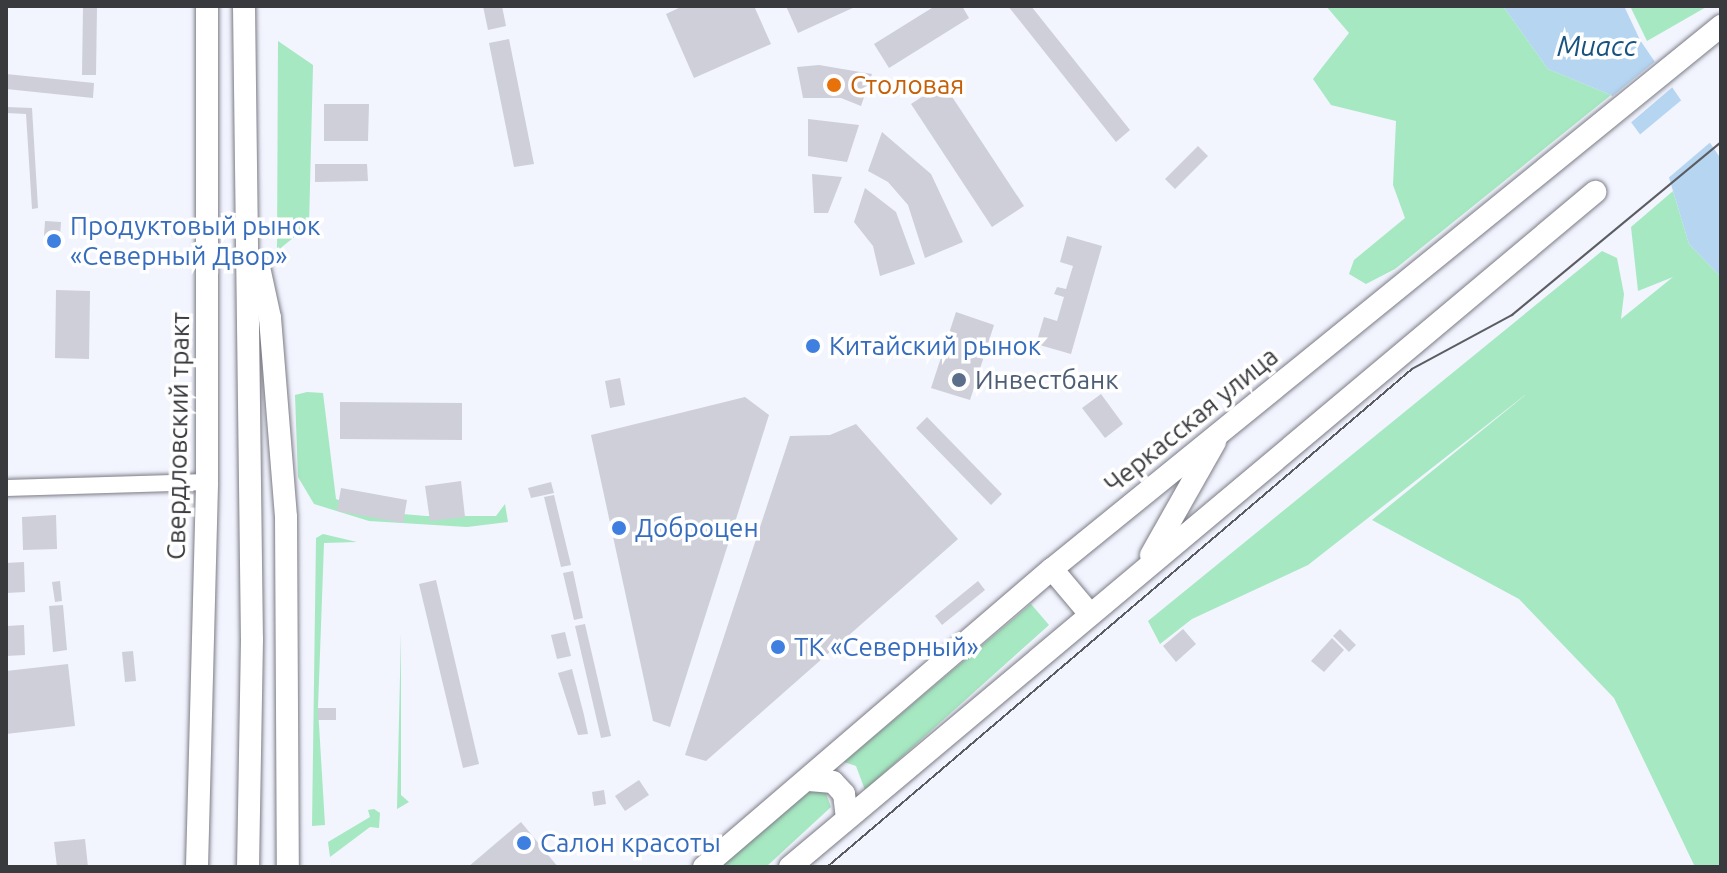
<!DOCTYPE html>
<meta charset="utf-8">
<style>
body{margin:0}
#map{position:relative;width:1727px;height:873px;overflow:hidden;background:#f2f4fe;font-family:Ubuntu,sans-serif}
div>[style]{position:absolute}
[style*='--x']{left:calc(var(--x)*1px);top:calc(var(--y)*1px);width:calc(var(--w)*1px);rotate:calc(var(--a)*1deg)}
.green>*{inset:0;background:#a6e8c1}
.water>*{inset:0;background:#b6d5f1}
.pier>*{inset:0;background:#f2f4fe}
.building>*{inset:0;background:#cecfd9}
.roads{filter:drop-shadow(0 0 2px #7b7c85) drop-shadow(0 0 2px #7b7c85)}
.tertiary>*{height:16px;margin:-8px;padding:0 8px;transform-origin:8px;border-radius:8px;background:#fff}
.primary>*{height:22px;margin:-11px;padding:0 11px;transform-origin:11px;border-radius:11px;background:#fff}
.tram>*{height:2px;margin:-1px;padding:0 1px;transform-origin:1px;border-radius:1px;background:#5c5d62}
.dots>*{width:22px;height:22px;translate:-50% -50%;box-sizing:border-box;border:4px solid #fff;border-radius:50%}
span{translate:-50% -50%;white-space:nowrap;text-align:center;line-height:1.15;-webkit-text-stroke:7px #fff;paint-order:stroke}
.food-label{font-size:26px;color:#c56008}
.left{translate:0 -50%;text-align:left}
.shop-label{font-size:26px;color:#366cbe}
.service-label{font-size:26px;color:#4e5e75}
.street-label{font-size:26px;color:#393a3e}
.water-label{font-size:28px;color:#185380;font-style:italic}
.frame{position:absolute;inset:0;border:8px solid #393a3e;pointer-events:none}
</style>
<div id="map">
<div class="green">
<i style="clip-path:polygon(1326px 6px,1503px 6px,1548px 69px,1611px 95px,1395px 269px,1366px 284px,1349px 274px,1354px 260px,1405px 218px,1393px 185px,1396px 121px,1331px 105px,1313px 79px,1349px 33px)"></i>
<i style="clip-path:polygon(1630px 6px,1708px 6px,1647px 41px)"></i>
<i style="clip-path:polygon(278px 41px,313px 65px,309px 225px,277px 251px)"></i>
<i style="clip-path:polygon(1673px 191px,1689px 244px,1721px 277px,1721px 867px,1695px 867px,1614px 698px,1519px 599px,1372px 520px,1529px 392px,1308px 565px,1192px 619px,1160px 644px,1148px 621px,1602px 251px,1617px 258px,1624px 294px,1621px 319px,1673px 277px,1638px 291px,1631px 227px)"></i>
<i style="clip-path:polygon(307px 392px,323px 393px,336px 499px,367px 511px,426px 516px,496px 516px,505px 504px,508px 522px,467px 527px,369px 521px,314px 504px,298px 477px,295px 395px)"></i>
<i style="clip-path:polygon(323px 534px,357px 542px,324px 543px,318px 708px,325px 825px,312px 826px,316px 538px)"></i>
<i style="clip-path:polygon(1031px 604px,1049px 625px,865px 790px,856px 766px,844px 762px)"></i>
<i style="clip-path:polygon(401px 632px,401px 795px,409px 802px,397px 809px)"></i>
<i style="clip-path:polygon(810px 791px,825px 791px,831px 807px,766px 867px,721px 867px)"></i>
<i style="clip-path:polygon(374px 809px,380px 813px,379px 828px,370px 827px,330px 857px,328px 842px,370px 817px,368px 810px)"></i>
</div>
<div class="water">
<i style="clip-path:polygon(1503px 6px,1624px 6px,1640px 40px,1721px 159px,1721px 277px,1689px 244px,1667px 171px,1611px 95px,1548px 69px)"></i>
</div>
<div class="pier">
<i style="clip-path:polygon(1658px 59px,1675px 85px,1628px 125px,1609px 99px)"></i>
<i style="clip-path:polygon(1684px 98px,1713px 140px,1666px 180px,1637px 137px)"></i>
</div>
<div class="building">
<i style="clip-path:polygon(83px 6px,97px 6px,96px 75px,82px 75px)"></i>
<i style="clip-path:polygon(483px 6px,502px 6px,506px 26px,488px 30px)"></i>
<i style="clip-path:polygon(683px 6px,754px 6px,771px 44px,694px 78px,666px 14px)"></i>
<i style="clip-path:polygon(786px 6px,857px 6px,798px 33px)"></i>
<i style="clip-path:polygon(935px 6px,962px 6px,969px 18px,889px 68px,874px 44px)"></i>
<i style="clip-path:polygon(1008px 6px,1031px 6px,1130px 130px,1116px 142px)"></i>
<i style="clip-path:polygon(509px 39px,534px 164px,514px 167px,489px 43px)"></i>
<i style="clip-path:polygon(819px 65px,872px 74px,861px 106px,841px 98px,803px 98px,797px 67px)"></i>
<i style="clip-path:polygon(6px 74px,94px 83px,93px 98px,6px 89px)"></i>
<i style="clip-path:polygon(943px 83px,1024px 206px,992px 227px,911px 104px)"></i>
<i style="clip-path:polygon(324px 104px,369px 104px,368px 141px,324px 141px)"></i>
<i style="clip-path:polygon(6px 107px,32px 108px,38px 208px,32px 209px,26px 114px,6px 113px)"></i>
<i style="clip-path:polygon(808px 119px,859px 125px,847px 162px,808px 156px)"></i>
<i style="clip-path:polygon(882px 132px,931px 174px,963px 242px,925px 258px,908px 205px,888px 182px,868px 171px)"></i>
<i style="clip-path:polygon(1198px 146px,1208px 156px,1175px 189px,1165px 179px)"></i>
<i style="clip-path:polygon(315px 164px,367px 164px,368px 181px,315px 182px)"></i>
<i style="clip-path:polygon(812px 174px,842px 177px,828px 213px,814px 213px)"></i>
<i style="clip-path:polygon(865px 188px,896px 212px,915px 264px,880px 276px,873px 246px,854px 222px)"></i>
<i style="clip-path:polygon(45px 221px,61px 222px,60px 237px,44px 236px)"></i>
<i style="clip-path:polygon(1067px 236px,1102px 246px,1071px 354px,1036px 344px,1044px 317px,1057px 321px,1064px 297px,1054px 294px,1057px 287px,1066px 289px,1073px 266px,1060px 262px)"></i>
<i style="clip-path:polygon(56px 290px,90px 291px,89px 359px,55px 358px)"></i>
<i style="clip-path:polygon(956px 312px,994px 325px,970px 400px,931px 388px)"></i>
<i style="clip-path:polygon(620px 378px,625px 405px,610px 408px,605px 381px)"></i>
<i style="clip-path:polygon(1101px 394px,1123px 424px,1105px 438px,1082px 408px)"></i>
<i style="clip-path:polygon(745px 397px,769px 415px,670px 727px,653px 721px,591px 435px)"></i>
<i style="clip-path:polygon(340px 402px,462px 403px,462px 440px,340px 439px)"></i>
<i style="clip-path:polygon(927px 417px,1002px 494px,991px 505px,916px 428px)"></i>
<i style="clip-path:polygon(856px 424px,958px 539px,706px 761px,685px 755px,790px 436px,830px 435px)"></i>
<i style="clip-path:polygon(461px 481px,465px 517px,430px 521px,425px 486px)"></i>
<i style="clip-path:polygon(551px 482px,554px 493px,531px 498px,528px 488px)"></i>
<i style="clip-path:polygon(341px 488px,407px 500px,403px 523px,337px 511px)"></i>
<i style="clip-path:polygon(554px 495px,571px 565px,561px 567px,544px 497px)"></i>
<i style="clip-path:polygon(56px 515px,57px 549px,23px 550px,22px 517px)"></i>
<i style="clip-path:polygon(24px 562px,25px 592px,6px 593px,6px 563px)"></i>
<i style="clip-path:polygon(573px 571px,583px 618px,574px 620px,563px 573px)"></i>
<i style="clip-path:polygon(436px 580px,479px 764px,463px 768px,419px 584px)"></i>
<i style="clip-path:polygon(60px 581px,62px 601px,55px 602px,52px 582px)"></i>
<i style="clip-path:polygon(978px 581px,985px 590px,942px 625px,935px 616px)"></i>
<i style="clip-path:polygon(63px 605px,67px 650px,53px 652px,49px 606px)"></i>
<i style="clip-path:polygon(585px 624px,611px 736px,601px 738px,575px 626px)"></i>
<i style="clip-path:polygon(24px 625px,25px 655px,6px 656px,6px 626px)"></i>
<i style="clip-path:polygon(1183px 629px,1196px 644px,1176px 662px,1163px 646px)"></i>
<i style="clip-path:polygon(1340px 629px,1356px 645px,1349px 652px,1333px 636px)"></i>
<i style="clip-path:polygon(565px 632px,571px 656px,557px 659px,551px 635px)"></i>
<i style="clip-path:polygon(1332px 638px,1344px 650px,1324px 672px,1311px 661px)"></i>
<i style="clip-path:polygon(133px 651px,136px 681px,125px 682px,122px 652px)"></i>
<i style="clip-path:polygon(68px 664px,75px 726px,6px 734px,6px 671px)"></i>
<i style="clip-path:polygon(572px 669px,584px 715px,588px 734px,578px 735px,558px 673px)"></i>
<i style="clip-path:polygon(318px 708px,336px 708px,336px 720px,318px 720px)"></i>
<i style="clip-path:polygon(639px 780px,649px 795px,625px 811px,615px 796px)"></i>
<i style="clip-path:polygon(604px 790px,606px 804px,594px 806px,592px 792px)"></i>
<i style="clip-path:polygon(521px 822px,558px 867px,468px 867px)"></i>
<i style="clip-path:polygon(85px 839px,88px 867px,57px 867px,54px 842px)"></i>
</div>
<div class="roads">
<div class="tertiary">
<i style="--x:6;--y:488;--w:201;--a:-1.7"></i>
</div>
<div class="primary">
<i style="--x:244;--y:6;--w:633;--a:89.28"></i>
<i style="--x:252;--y:639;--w:228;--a:91"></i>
<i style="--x:259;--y:267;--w:52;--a:77.8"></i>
<i style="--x:270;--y:318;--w:200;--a:85.4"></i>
<i style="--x:286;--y:517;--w:350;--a:89.7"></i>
<i style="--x:1151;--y:555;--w:130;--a:-60.5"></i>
<i style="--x:1052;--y:569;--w:57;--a:49.9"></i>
<i style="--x:809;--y:780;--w:24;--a:5"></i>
<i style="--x:833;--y:782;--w:16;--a:47"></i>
<i style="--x:844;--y:794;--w:24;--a:83"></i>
<i style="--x:197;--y:867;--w:385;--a:-88.5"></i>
<i style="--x:207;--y:482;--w:476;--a:-90"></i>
<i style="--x:704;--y:867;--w:458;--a:-40.6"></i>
<i style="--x:1052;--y:569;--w:862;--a:-39.06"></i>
<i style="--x:790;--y:867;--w:1051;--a:-39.98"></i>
</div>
</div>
<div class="tram">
<i style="--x:827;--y:867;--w:768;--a:-40.41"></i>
<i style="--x:1412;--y:369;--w:114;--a:-28.4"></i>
<i style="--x:1512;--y:315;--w:271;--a:-39.6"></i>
</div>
<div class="dots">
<i style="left:834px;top:85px;background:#e8710a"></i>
<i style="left:54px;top:241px;background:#3f7fe0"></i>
<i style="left:813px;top:346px;background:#3f7fe0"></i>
<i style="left:959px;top:380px;background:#5c6f8a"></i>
<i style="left:619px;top:528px;background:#3f7fe0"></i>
<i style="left:778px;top:647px;background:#3f7fe0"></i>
<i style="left:524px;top:843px;background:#3f7fe0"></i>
</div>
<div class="food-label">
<span class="left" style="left:850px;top:85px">Столовая</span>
</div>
<div class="shop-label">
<span class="left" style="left:70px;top:241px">Продуктовый рынок<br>«Северный Двор»</span>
<span class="left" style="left:829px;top:346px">Китайский рынок</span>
<span class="left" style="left:635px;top:528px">Доброцен</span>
<span class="left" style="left:794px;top:647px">ТК «Северный»</span>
<span class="left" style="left:540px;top:843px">Салон красоты</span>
</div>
<div class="service-label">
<span class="left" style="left:975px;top:380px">Инвестбанк</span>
</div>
<div class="street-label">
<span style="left:1191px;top:420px;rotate:-39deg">Черкасская улица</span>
<span style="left:178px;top:436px;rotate:-89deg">Свердловский тракт</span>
</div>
<div class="water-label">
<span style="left:1597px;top:46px">Миасс</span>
</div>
<div class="frame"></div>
</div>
